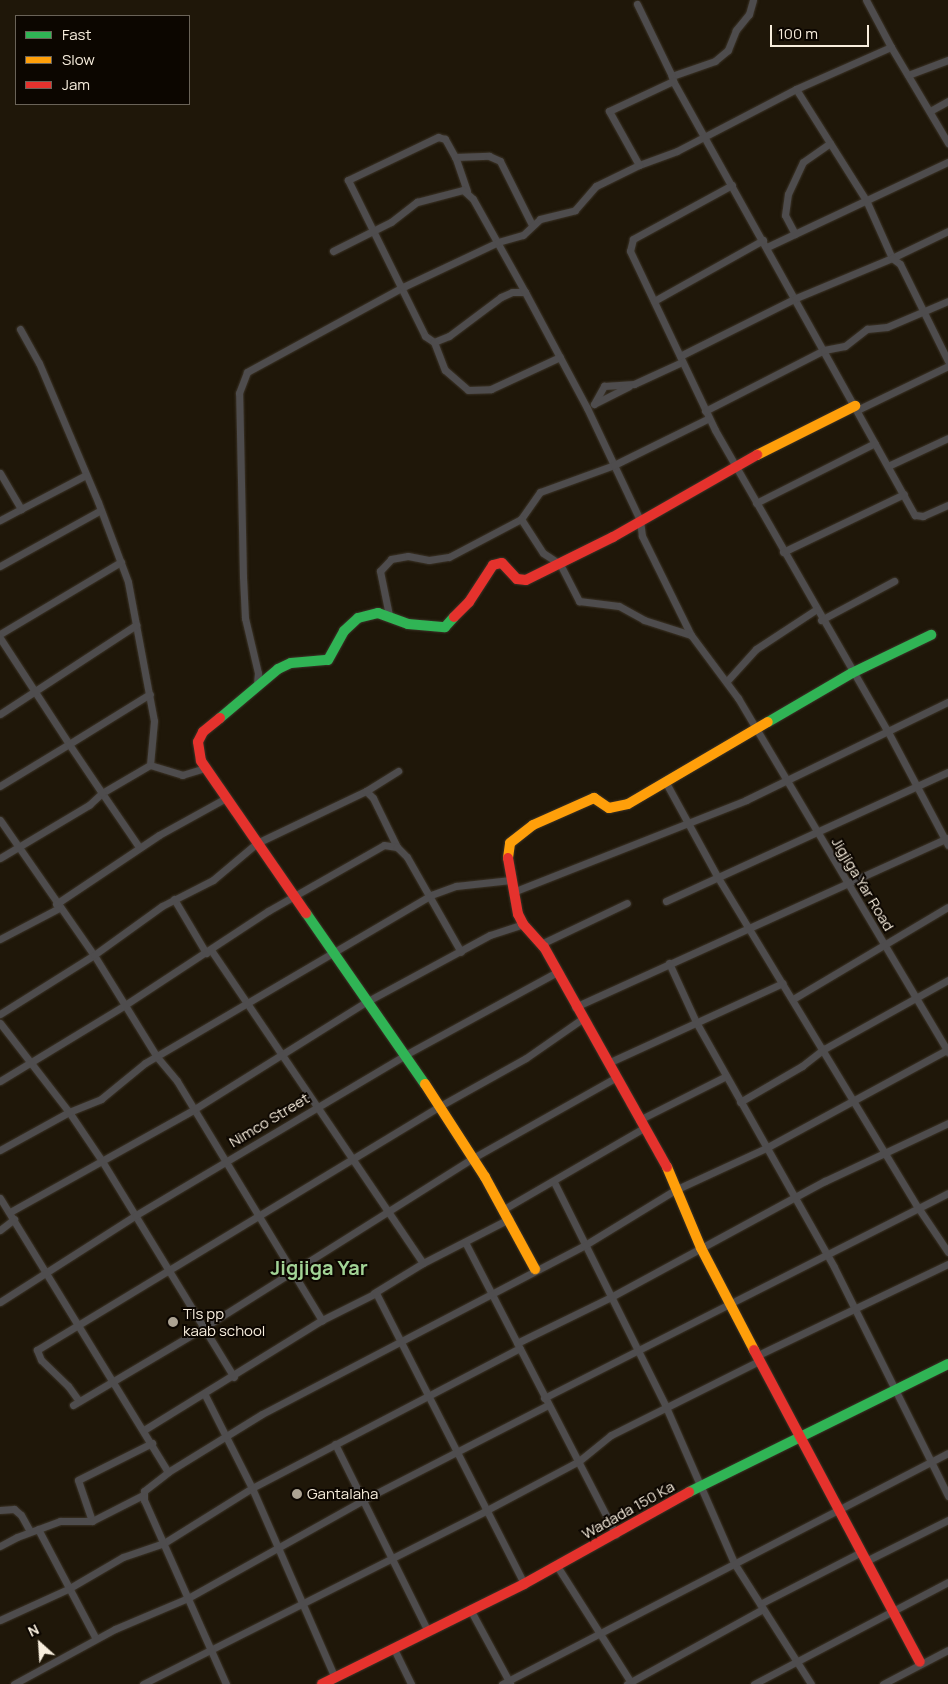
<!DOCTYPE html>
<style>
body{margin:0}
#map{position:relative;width:948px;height:1684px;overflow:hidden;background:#1f1709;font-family:Manrope,sans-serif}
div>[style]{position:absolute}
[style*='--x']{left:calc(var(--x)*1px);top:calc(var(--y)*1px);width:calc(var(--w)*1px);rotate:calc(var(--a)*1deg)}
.roads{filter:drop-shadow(0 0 1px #3c3428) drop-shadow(0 0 1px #3c3428)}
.street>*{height:7px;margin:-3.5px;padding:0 3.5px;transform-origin:3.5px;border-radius:3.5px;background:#4e4c4d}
.fast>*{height:10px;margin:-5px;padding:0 5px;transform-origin:5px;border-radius:5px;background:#30b455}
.slow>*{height:10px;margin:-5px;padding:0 5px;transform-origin:5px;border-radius:5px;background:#ff9f0a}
.jam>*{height:10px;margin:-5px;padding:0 5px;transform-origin:5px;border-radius:5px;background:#e5322d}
.dots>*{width:14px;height:14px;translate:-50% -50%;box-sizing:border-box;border:2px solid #0c0600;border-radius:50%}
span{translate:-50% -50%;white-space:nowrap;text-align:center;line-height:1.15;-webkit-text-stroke:4px #0c0600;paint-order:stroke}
.street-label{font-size:15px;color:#f8eedd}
.poi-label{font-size:15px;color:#f8eedd}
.left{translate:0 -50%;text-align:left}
.district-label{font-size:20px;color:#a2d395;font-weight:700}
.legend{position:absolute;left:15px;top:15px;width:175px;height:90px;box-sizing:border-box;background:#0c0600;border:1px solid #6a6358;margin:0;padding:6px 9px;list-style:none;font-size:15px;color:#f8eedd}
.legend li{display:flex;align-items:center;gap:10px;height:25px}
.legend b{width:25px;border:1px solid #6a6358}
.north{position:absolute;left:15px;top:1619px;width:50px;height:50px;-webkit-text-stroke:4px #0c0600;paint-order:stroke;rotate:334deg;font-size:14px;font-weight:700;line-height:20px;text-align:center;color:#f8eedd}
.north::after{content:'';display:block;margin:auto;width:18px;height:22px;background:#f8eedd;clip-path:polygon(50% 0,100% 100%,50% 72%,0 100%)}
.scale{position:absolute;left:770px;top:25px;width:99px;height:22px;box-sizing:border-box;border:2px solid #f8eedd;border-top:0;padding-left:6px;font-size:15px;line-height:18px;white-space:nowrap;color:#f8eedd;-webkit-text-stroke:4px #0c0600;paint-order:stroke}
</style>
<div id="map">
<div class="roads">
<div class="street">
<i style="--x:753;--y:0;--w:15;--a:106"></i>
<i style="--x:749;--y:14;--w:21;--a:129"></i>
<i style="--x:736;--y:30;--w:22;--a:112"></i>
<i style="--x:728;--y:50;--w:17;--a:140"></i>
<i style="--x:715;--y:61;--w:46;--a:160.8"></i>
<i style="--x:672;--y:76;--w:5;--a:79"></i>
<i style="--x:673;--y:81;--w:497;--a:60.9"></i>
<i style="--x:915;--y:515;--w:8;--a:7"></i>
<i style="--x:923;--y:516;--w:27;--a:-24"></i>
<i style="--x:637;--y:4;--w:80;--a:64.1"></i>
<i style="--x:891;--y:47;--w:112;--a:59.3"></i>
<i style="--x:908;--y:75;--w:43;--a:-20.6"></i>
<i style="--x:796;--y:89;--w:131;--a:57.8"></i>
<i style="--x:866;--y:200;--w:64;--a:65.9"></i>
<i style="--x:892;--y:258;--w:62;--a:-25.7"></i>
<i style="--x:930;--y:111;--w:21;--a:-29"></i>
<i style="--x:455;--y:157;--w:34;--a:-2"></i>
<i style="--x:489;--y:156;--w:12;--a:24"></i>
<i style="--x:500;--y:161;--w:72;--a:63.4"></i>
<i style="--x:639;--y:165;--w:40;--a:-20.2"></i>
<i style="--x:677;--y:151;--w:134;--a:-27.5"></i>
<i style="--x:796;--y:89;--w:104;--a:-23.9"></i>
<i style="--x:891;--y:47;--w:53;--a:-118"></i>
<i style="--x:732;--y:185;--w:113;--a:151.4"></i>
<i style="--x:633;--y:239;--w:12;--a:104"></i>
<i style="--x:630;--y:251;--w:198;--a:64.6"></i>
<i style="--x:715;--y:430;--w:346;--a:60.2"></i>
<i style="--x:887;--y:730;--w:130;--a:62.1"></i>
<i style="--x:467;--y:191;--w:36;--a:-109"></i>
<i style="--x:455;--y:157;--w:21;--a:-119"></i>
<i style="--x:445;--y:139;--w:7;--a:-164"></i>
<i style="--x:438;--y:137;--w:100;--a:154.5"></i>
<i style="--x:348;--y:180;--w:174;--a:63.7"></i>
<i style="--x:425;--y:336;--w:11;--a:34"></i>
<i style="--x:434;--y:342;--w:16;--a:-22"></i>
<i style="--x:449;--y:336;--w:65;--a:-36.9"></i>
<i style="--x:501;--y:297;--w:12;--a:-24"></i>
<i style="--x:512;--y:292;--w:13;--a:0"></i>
<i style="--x:525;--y:292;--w:132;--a:61.9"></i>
<i style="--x:587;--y:408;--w:124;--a:64.7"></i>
<i style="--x:640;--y:520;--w:16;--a:83"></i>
<i style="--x:642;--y:536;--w:110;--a:63.7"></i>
<i style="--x:795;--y:234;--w:21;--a:-118"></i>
<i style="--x:785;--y:215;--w:21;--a:-82"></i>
<i style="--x:788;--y:194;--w:35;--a:-65"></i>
<i style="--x:803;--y:162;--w:33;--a:-35"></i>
<i style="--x:767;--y:247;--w:200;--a:-25.2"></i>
<i style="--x:333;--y:251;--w:65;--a:-26.6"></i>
<i style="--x:391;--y:222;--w:33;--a:-38"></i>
<i style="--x:417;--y:202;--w:48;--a:-14.6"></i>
<i style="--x:463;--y:190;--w:13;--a:42"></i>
<i style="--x:473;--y:199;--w:107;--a:60.8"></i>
<i style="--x:654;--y:301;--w:125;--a:-29.2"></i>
<i style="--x:20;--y:329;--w:39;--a:61"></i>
<i style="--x:39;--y:363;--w:151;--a:67"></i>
<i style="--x:98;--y:502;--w:85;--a:69.4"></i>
<i style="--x:128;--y:582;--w:141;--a:79.4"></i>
<i style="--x:154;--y:721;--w:44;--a:95.2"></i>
<i style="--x:434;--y:342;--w:30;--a:69"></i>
<i style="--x:445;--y:370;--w:30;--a:41"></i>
<i style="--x:468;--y:390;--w:23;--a:-2"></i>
<i style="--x:491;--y:389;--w:76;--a:-24.9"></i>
<i style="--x:680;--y:356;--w:130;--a:-26.6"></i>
<i style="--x:796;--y:298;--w:104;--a:-22.6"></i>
<i style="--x:892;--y:258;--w:10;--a:37"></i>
<i style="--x:900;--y:264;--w:108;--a:63.7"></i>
<i style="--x:594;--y:404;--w:21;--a:-61"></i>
<i style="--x:604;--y:386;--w:30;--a:-4"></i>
<i style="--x:634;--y:384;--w:53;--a:-24.6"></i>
<i style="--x:594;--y:404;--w:39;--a:-27"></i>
<i style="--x:857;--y:410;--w:101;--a:-25.8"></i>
<i style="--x:705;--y:411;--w:134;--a:-27.1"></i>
<i style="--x:824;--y:350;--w:21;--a:-11"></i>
<i style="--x:845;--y:346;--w:28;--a:-38"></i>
<i style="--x:867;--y:329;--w:20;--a:-6"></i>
<i style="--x:887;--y:327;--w:66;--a:-23.1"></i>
<i style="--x:888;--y:466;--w:66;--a:-25"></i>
<i style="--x:0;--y:473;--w:42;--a:59.7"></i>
<i style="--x:21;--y:509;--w:24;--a:152"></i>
<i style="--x:756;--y:503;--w:133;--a:-26.8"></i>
<i style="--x:21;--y:509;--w:73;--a:-27.6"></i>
<i style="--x:521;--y:519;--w:33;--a:-55"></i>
<i style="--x:540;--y:492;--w:79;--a:-20"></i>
<i style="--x:614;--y:465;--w:106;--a:-26.3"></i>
<i style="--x:783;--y:552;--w:134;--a:-25.6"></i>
<i style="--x:0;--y:566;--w:115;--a:-29"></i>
<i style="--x:389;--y:615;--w:45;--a:-101.6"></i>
<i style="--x:380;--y:571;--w:16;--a:-47"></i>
<i style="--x:391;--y:559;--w:17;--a:-10"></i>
<i style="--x:408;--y:556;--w:21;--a:11"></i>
<i style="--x:429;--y:560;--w:20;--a:-9"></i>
<i style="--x:449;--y:557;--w:81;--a:-27.8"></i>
<i style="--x:521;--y:519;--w:40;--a:57.1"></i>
<i style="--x:543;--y:553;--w:20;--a:33"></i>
<i style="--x:560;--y:564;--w:42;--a:62.8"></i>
<i style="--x:579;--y:601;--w:40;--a:7.1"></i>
<i style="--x:619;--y:606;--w:29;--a:29"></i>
<i style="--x:644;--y:620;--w:49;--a:17.7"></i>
<i style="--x:691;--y:635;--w:79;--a:53.3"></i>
<i style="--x:738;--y:698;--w:412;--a:59.3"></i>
<i style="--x:821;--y:620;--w:83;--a:-28.1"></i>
<i style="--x:0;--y:634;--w:141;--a:-30.8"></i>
<i style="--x:0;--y:638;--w:126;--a:56.9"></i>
<i style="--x:69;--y:744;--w:81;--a:148.7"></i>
<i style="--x:727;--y:681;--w:43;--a:-47.8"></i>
<i style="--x:756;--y:649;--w:73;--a:-33.3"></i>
<i style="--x:257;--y:684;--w:11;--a:-85"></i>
<i style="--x:258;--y:673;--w:57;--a:-103.3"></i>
<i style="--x:245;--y:618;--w:41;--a:-92.8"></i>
<i style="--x:243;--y:577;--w:184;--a:-91.2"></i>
<i style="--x:239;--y:393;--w:22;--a:-69"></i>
<i style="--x:247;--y:372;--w:178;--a:-28.6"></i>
<i style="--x:403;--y:287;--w:105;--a:-25.3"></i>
<i style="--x:498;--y:242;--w:26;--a:-16"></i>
<i style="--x:523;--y:235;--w:23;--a:-43"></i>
<i style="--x:540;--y:219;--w:36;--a:-14"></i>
<i style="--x:575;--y:210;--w:32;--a:-49"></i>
<i style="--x:596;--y:186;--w:48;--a:-26"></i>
<i style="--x:639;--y:165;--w:62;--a:-119.1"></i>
<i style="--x:609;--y:111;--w:71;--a:-25.1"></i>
<i style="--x:0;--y:714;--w:163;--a:-33.2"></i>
<i style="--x:665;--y:781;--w:108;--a:61.3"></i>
<i style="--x:717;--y:876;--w:389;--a:58.8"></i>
<i style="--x:919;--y:1209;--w:52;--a:56"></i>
<i style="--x:366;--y:791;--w:10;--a:45"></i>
<i style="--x:373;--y:798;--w:55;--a:63.9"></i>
<i style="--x:0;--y:820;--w:165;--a:55.2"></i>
<i style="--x:94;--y:955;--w:120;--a:58.3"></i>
<i style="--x:157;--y:1057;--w:31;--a:50"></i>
<i style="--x:177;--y:1081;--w:280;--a:58.8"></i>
<i style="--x:139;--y:847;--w:65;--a:-124.4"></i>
<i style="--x:102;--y:793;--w:56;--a:-30.3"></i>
<i style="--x:150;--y:765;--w:34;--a:17"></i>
<i style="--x:182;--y:775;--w:24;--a:-17"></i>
<i style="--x:0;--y:858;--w:104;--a:-30.8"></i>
<i style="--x:89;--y:805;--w:18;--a:-43"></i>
<i style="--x:102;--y:793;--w:59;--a:-124"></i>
<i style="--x:69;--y:744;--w:95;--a:-31.7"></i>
<i style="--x:513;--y:892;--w:251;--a:-21.5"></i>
<i style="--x:746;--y:800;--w:225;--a:-25.9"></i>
<i style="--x:174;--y:899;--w:63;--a:59.3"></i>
<i style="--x:666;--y:901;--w:310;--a:-24.6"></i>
<i style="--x:56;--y:904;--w:124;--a:-33.8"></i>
<i style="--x:159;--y:835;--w:77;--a:-28.9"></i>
<i style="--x:0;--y:939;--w:67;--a:-27.7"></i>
<i style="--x:541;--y:944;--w:95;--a:-25.5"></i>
<i style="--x:211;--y:950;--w:378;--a:55.9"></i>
<i style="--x:669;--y:963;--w:65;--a:65.4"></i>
<i style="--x:696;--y:1022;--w:281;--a:60.6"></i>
<i style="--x:834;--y:1267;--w:256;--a:63.5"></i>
<i style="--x:793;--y:999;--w:180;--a:-30.7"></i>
<i style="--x:575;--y:1007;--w:409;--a:-24.4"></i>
<i style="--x:0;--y:1014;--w:111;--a:-32.1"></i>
<i style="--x:94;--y:955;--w:84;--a:-35.8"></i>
<i style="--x:162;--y:906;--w:57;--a:-27"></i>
<i style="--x:213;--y:880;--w:57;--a:-40.1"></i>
<i style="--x:257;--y:843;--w:121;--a:-25.5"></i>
<i style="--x:366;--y:791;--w:38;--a:-32"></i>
<i style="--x:0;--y:1023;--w:113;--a:52.2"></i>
<i style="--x:69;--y:1112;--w:59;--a:56"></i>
<i style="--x:102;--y:1161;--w:253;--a:58.6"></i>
<i style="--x:608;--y:1063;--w:192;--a:-24.6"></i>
<i style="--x:0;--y:1081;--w:146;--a:-31.3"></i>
<i style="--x:125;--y:1005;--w:171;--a:-33.3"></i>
<i style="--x:268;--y:911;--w:133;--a:-29.6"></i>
<i style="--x:384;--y:845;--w:13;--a:9"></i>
<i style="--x:397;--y:847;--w:14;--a:45"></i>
<i style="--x:407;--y:857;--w:109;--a:60.4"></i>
<i style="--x:740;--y:1102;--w:72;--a:-30.1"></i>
<i style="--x:802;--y:1066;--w:28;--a:-38"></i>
<i style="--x:824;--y:1049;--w:142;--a:-29.1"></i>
<i style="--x:639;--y:1120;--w:97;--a:-26.8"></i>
<i style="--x:0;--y:1150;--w:79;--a:-28.8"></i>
<i style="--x:69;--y:1112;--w:35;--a:-22"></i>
<i style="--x:101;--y:1099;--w:57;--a:-39.3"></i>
<i style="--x:145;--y:1063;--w:332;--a:-30.4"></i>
<i style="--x:431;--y:895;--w:27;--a:-20"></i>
<i style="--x:456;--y:886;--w:55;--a:-6.2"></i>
<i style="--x:554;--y:1182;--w:251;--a:63.5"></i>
<i style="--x:666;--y:1407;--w:170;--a:66.4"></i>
<i style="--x:734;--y:1563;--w:143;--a:57.5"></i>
<i style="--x:0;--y:1198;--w:321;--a:58.5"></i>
<i style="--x:504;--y:1209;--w:162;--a:-30.1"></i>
<i style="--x:10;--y:1212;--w:210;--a:-29.1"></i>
<i style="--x:193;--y:1110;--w:204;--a:-32"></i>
<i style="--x:366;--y:1002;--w:141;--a:-28.4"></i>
<i style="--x:490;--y:935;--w:35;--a:-18"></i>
<i style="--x:0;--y:1230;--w:18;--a:-38"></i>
<i style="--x:465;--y:1242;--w:329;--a:62.7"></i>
<i style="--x:374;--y:1293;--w:57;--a:-31.5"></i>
<i style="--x:423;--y:1263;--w:97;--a:-27.1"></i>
<i style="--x:0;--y:1302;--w:161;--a:-32.6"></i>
<i style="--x:136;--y:1215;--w:313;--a:-30.7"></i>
<i style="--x:405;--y:1055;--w:173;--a:-28.6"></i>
<i style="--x:517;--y:1343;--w:105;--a:-26.1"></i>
<i style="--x:611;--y:1297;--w:243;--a:-28.5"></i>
<i style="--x:825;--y:1181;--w:136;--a:-25.2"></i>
<i style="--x:756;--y:1356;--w:213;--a:-25.6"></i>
<i style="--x:205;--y:1395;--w:104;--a:63.2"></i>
<i style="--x:252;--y:1488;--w:207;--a:66.4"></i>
<i style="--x:544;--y:1398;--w:453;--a:-26.9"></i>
<i style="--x:79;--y:1401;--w:19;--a:-126"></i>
<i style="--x:68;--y:1386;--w:37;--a:-136"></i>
<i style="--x:41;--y:1360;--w:11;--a:-112"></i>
<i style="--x:37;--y:1350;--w:471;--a:-31.2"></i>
<i style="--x:440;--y:1106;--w:98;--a:-29.2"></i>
<i style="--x:526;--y:1058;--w:68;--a:-34.9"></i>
<i style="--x:73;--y:1405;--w:151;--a:-30.6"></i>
<i style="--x:203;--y:1328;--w:319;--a:-32.2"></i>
<i style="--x:473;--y:1158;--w:163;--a:-29.4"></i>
<i style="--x:144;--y:1430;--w:209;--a:-31.7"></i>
<i style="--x:322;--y:1320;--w:60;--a:-26.6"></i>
<i style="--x:376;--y:1293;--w:326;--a:63"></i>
<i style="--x:335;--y:1444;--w:209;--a:63.6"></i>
<i style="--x:0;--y:1510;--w:14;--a:-4"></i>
<i style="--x:14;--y:1509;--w:9;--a:41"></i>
<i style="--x:21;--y:1515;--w:18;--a:61"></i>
<i style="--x:92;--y:1521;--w:43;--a:-108.9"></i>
<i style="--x:78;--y:1480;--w:83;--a:-26.6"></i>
<i style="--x:38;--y:1529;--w:124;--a:62.2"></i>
<i style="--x:0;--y:1546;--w:19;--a:-28"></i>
<i style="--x:17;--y:1537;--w:46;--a:-20.4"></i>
<i style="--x:60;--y:1521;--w:32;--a:0"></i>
<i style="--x:92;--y:1521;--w:57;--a:-27"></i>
<i style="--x:866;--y:1561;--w:92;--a:-26.6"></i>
<i style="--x:557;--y:1566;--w:140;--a:57.6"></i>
<i style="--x:760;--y:1604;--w:114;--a:-27.2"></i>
<i style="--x:471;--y:1611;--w:82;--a:61.6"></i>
<i style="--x:0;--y:1620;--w:75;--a:-24.5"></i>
<i style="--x:68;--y:1589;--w:64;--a:-30.2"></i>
<i style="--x:123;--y:1557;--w:43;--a:-18.9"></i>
<i style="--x:164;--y:1543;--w:104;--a:-32"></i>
<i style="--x:252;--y:1488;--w:302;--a:-27.6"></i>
<i style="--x:394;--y:1649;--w:39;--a:64"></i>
<i style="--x:14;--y:1684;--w:115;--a:-28.6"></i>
<i style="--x:115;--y:1629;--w:79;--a:-23"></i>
<i style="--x:188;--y:1598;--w:203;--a:-29.2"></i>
<i style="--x:365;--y:1499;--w:206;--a:-27.2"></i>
<i style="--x:143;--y:1684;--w:383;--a:-26.8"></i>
<i style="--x:485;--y:1511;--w:106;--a:-28"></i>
<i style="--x:579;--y:1461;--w:41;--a:-39.1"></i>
<i style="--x:611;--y:1435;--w:165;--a:-26.6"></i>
<i style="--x:226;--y:1684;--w:201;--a:-114"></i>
<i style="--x:144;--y:1500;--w:9;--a:-90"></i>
<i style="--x:144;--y:1491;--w:31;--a:-38"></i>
<i style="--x:168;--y:1472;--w:110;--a:-31.7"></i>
<i style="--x:262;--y:1414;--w:365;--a:-27.6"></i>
<i style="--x:585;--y:1245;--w:105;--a:-31.4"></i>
<i style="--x:675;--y:1190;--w:100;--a:-24.8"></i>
<i style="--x:766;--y:1148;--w:207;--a:-28.5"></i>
<i style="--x:502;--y:1684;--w:502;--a:-27.38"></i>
<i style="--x:627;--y:1684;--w:155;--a:-28.9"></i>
<i style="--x:754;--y:1684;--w:219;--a:-27.7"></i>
<i style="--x:883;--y:1684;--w:73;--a:-27.6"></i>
</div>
<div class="fast">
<i style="--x:220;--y:718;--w:76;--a:-40.2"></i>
<i style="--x:278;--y:669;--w:14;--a:-25"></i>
<i style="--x:291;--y:663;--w:37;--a:-5"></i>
<i style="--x:328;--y:660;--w:33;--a:-61"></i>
<i style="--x:344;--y:631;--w:19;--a:-43"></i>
<i style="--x:358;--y:618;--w:21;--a:-14"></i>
<i style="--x:378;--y:613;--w:32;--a:20"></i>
<i style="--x:408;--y:624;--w:37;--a:5"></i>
<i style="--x:445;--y:627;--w:13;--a:-48"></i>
<i style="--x:768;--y:722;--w:97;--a:-30.3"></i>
<i style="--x:852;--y:673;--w:88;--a:-25.7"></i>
<i style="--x:306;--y:913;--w:208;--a:55.2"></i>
<i style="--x:689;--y:1492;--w:289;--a:-26.3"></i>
</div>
<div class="slow">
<i style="--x:757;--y:455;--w:110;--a:-26.6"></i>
<i style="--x:508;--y:858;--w:15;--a:-82"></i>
<i style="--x:510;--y:843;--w:29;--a:-38"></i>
<i style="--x:533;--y:825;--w:67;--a:-23.9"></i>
<i style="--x:594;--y:798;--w:18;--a:34"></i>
<i style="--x:609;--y:808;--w:19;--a:-12"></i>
<i style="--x:628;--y:804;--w:162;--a:-30.4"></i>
<i style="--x:425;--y:1084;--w:111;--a:57.2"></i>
<i style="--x:485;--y:1177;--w:105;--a:61.5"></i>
<i style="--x:667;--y:1167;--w:88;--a:67.2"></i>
<i style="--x:701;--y:1248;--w:115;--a:62.5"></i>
</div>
<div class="jam">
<i style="--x:454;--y:617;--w:21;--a:-45"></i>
<i style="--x:469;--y:602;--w:44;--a:-57"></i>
<i style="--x:493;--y:565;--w:9;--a:-13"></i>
<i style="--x:502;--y:563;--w:22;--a:47"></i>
<i style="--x:517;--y:579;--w:9;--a:6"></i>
<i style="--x:526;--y:580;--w:97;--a:-26.3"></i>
<i style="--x:613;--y:537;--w:166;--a:-29.7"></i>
<i style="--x:220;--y:718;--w:22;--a:141"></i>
<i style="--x:203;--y:732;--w:11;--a:117"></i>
<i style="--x:198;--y:742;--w:19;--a:81"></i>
<i style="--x:201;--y:761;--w:185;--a:55.4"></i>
<i style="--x:508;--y:858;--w:57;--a:79.9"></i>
<i style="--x:518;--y:914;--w:11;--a:63"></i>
<i style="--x:523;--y:924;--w:31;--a:48"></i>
<i style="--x:544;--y:947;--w:252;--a:60.8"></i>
<i style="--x:754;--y:1350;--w:353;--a:62"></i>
<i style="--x:322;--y:1684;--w:225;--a:-26.3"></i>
<i style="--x:524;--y:1584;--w:189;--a:-29.1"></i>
</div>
</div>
<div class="dots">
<i style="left:173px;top:1322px;background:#aca393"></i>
<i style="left:297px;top:1494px;background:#aca393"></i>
</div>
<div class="street-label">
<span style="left:863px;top:884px;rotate:59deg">Jigjiga Yar Road</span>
<span style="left:269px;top:1120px;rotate:-31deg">Nimco Street</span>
<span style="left:628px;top:1510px;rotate:-29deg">Wadada 150 Ka</span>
</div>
<div class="poi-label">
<span class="left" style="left:183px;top:1322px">Tls pp<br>kaab school</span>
<span class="left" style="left:307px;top:1494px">Gantalaha</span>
</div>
<div class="district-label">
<span style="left:319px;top:1267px">Jigjiga Yar</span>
</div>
<ul class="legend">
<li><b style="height:6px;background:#30b455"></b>Fast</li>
<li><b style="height:6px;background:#ff9f0a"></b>Slow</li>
<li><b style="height:6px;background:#e5322d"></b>Jam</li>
</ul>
<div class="north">N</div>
<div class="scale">100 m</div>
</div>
